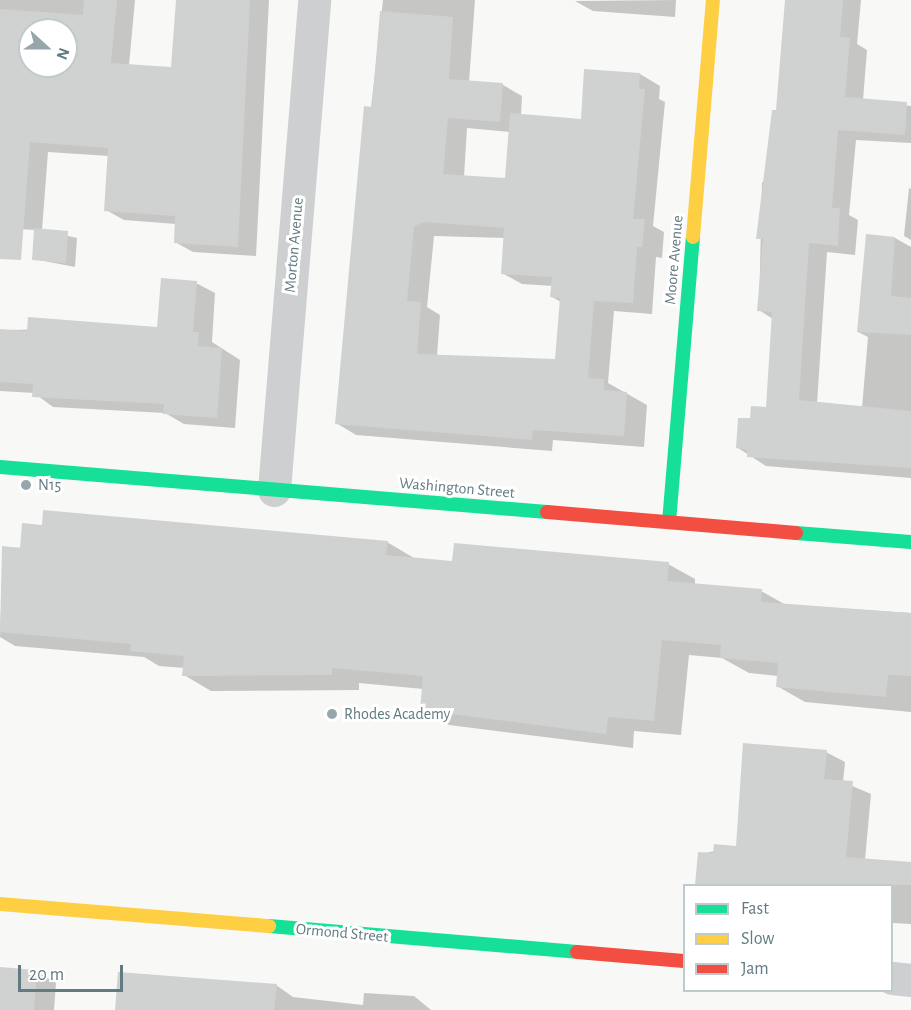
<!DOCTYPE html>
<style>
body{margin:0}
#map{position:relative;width:911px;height:1010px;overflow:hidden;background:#f8f8f7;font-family:"Alegreya Sans",sans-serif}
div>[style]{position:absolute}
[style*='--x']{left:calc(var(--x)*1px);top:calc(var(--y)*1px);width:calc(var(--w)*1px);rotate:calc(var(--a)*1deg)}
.shadow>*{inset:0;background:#0003}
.building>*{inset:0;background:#d0d2d2}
.street>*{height:33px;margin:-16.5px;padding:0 16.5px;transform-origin:16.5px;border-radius:16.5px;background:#cecfd0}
.fast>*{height:14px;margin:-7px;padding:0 7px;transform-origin:7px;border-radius:7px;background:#16e098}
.slow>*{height:14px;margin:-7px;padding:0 7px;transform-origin:7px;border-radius:7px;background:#ffcf43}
.jam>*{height:14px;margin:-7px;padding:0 7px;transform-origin:7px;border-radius:7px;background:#f24e42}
.dots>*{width:16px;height:16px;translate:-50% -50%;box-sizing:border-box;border:3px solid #fff;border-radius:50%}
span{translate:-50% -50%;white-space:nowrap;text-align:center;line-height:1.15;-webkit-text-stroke:6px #fff;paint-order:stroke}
.street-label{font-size:16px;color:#627a82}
.poi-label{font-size:16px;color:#627a82}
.left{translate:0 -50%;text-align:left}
.legend{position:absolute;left:683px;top:884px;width:210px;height:108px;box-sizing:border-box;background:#fff;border:2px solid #c0cacd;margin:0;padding:8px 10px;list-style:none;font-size:18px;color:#627a82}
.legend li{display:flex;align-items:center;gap:12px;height:30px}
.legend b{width:30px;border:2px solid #c0cacd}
.north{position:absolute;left:18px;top:18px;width:60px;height:60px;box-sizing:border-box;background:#fff;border:2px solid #c0cacd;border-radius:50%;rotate:111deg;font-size:16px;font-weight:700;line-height:24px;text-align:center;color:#627a82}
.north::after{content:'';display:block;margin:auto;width:21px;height:27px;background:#96a6ab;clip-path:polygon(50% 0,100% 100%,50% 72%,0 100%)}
.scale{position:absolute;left:18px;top:965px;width:105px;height:27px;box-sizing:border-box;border:3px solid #627a82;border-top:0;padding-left:8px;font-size:18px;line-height:21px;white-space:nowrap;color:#627a82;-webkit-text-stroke:4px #fff;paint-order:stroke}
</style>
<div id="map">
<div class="shadow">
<i style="clip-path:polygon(evenodd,0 0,135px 0,129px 65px,173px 69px,177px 0,269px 0,256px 256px,193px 252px,175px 242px,176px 224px,124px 220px,106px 210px,109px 156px,48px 152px,42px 230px,77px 238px,75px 267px,34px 259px,36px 230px,0 228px,0 0,30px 30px,66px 30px,66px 66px,30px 66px,30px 30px)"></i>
<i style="clip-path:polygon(evenodd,383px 0,475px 0,469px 82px,503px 85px,522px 96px,521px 116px,582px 120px,586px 71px,640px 74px,660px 86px,659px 99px,665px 102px,653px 226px,664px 232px,662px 258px,656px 257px,652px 314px,614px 311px,608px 383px,647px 405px,644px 447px,553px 440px,552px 451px,356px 435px,336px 423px,383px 0,467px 128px,510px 132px,506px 180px,464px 177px,467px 128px,383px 0,434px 236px,505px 238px,502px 273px,522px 284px,553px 286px,552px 297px,561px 302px,557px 361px,437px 356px,440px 315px,427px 307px,434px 236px)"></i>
<i style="clip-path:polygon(676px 0,675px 17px,593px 11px,575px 1px)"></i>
<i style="clip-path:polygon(786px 0,861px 0,857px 44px,867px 50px,863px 100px,911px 106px,911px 143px,856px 140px,849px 215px,858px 220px,855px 255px,827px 252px,817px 404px,862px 408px,868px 337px,858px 332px,867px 236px,895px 238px,911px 247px,911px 478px,766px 466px,738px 448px,751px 420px,767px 409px,773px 319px,759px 310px,762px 182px,767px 182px,777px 112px)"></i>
<i style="clip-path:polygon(909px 188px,911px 189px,911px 240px,904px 236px)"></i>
<i style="clip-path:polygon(196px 283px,215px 293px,212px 342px,240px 360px,235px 428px,184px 424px,165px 413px,53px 407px,34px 393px,0 391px,0 330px,158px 328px)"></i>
<i style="clip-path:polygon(387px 542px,414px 558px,454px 563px,668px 564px,695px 579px,695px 585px,761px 591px,786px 605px,911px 613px,911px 712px,805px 702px,777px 686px,778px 676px,749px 673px,722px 658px,689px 655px,681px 735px,634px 731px,633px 748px,449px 725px,422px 710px,423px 689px,359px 683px,359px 690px,211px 691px,184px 675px,185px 668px,159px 666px,144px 657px,15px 646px,0 637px,3px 548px)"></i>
<i style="clip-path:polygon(826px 752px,845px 762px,843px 782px,871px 794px,865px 860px,911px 864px,911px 924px,892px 923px,892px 886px,696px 886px,699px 854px,737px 847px)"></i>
<i style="clip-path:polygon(0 968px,37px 972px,56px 983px,54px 1010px,0 1010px)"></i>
<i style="clip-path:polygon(276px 985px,293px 997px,363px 1005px,364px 993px,414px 996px,431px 1010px,116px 1010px)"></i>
</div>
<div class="building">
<i style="clip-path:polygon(evenodd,84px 0,117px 0,111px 63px,171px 67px,176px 0,250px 0,238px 247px,174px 243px,175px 216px,104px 211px,108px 148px,30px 142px,21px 260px,0 259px,0 9px,83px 15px,84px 0,30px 30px,66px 30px,66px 66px,30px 66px,30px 30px)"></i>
<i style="clip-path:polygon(785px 0,843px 0,840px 37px,850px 38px,845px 97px,907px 102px,905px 135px,838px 130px,832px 208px,840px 208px,838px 246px,809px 243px,799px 400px,911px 411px,911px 468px,747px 457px,747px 450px,736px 448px,738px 418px,750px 418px,751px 406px,766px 407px,772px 312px,757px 311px,763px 239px,756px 239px,772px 110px,776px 110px)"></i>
<i style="clip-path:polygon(evenodd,380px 11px,453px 17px,449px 79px,503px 83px,500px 122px,448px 118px,443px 174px,505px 178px,510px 113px,581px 119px,584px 69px,640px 73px,639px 89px,645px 89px,633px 219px,645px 219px,642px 247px,637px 247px,633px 303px,594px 301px,588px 378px,604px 379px,604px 390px,627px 392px,624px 436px,533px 430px,532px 440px,335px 424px,364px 106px,372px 107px,380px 11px,425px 222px,504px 228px,501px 274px,552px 277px,550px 297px,560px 298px,555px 359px,417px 354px,421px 302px,407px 301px,414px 226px,425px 222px)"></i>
<i style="clip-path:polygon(34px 228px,68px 231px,66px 263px,32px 260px)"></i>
<i style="clip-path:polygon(866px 234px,895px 237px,891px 296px,911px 298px,911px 335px,857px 332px)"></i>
<i style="clip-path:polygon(161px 278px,197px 281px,193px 332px,199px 332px,198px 346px,222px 348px,217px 418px,163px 414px,164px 404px,32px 397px,33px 384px,0 382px,0 329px,27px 331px,28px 317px,157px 327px)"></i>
<i style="clip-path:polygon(43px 510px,388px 541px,386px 555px,452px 561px,454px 543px,669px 562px,667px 581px,762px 589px,761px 602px,911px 613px,911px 676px,888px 675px,886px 697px,776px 687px,778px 663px,720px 658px,721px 645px,662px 640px,654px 721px,608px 717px,606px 734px,420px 710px,423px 676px,332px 668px,332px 675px,182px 676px,184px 656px,130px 651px,131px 644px,0 632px,2px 546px,20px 548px,22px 523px,42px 525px)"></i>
<i style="clip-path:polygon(743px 743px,827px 750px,824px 779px,853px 781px,846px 857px,911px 862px,911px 885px,695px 885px,698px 852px,713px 853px,714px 844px,736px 846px)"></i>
<i style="clip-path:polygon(0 967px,37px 970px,34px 1010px,0 1010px)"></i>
<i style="clip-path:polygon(118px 972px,277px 984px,274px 1010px,115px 1010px)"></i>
</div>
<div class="street">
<i style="--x:274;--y:490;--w:492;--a:-85.3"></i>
<i style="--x:892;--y:978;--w:19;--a:6"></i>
</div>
<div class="fast">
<i style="--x:0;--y:467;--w:549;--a:4.7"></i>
<i style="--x:669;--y:522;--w:286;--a:-85.2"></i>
<i style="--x:796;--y:533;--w:115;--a:4.5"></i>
<i style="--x:269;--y:926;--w:309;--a:4.8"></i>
</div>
<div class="slow">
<i style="--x:693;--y:237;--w:238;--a:-85.2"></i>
<i style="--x:0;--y:904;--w:270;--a:4.7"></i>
</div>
<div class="jam">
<i style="--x:547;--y:512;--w:250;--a:4.8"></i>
<i style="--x:577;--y:952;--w:107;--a:4.8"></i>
</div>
<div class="dots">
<i style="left:26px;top:485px;background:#96a6ab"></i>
<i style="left:332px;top:714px;background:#96a6ab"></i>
</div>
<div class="street-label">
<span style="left:294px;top:245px;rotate:-85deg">Morton Avenue</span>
<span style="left:674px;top:260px;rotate:-85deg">Moore Avenue</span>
<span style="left:457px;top:488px;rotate:5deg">Washington Street</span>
<span style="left:342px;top:933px;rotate:5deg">Ormond Street</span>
</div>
<div class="poi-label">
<span class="left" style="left:38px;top:485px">N15</span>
<span class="left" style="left:344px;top:714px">Rhodes Academy</span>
</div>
<ul class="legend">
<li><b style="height:8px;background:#16e098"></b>Fast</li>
<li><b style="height:8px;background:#ffcf43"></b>Slow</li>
<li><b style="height:8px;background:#f24e42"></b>Jam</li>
</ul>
<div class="north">N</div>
<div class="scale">20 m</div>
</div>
